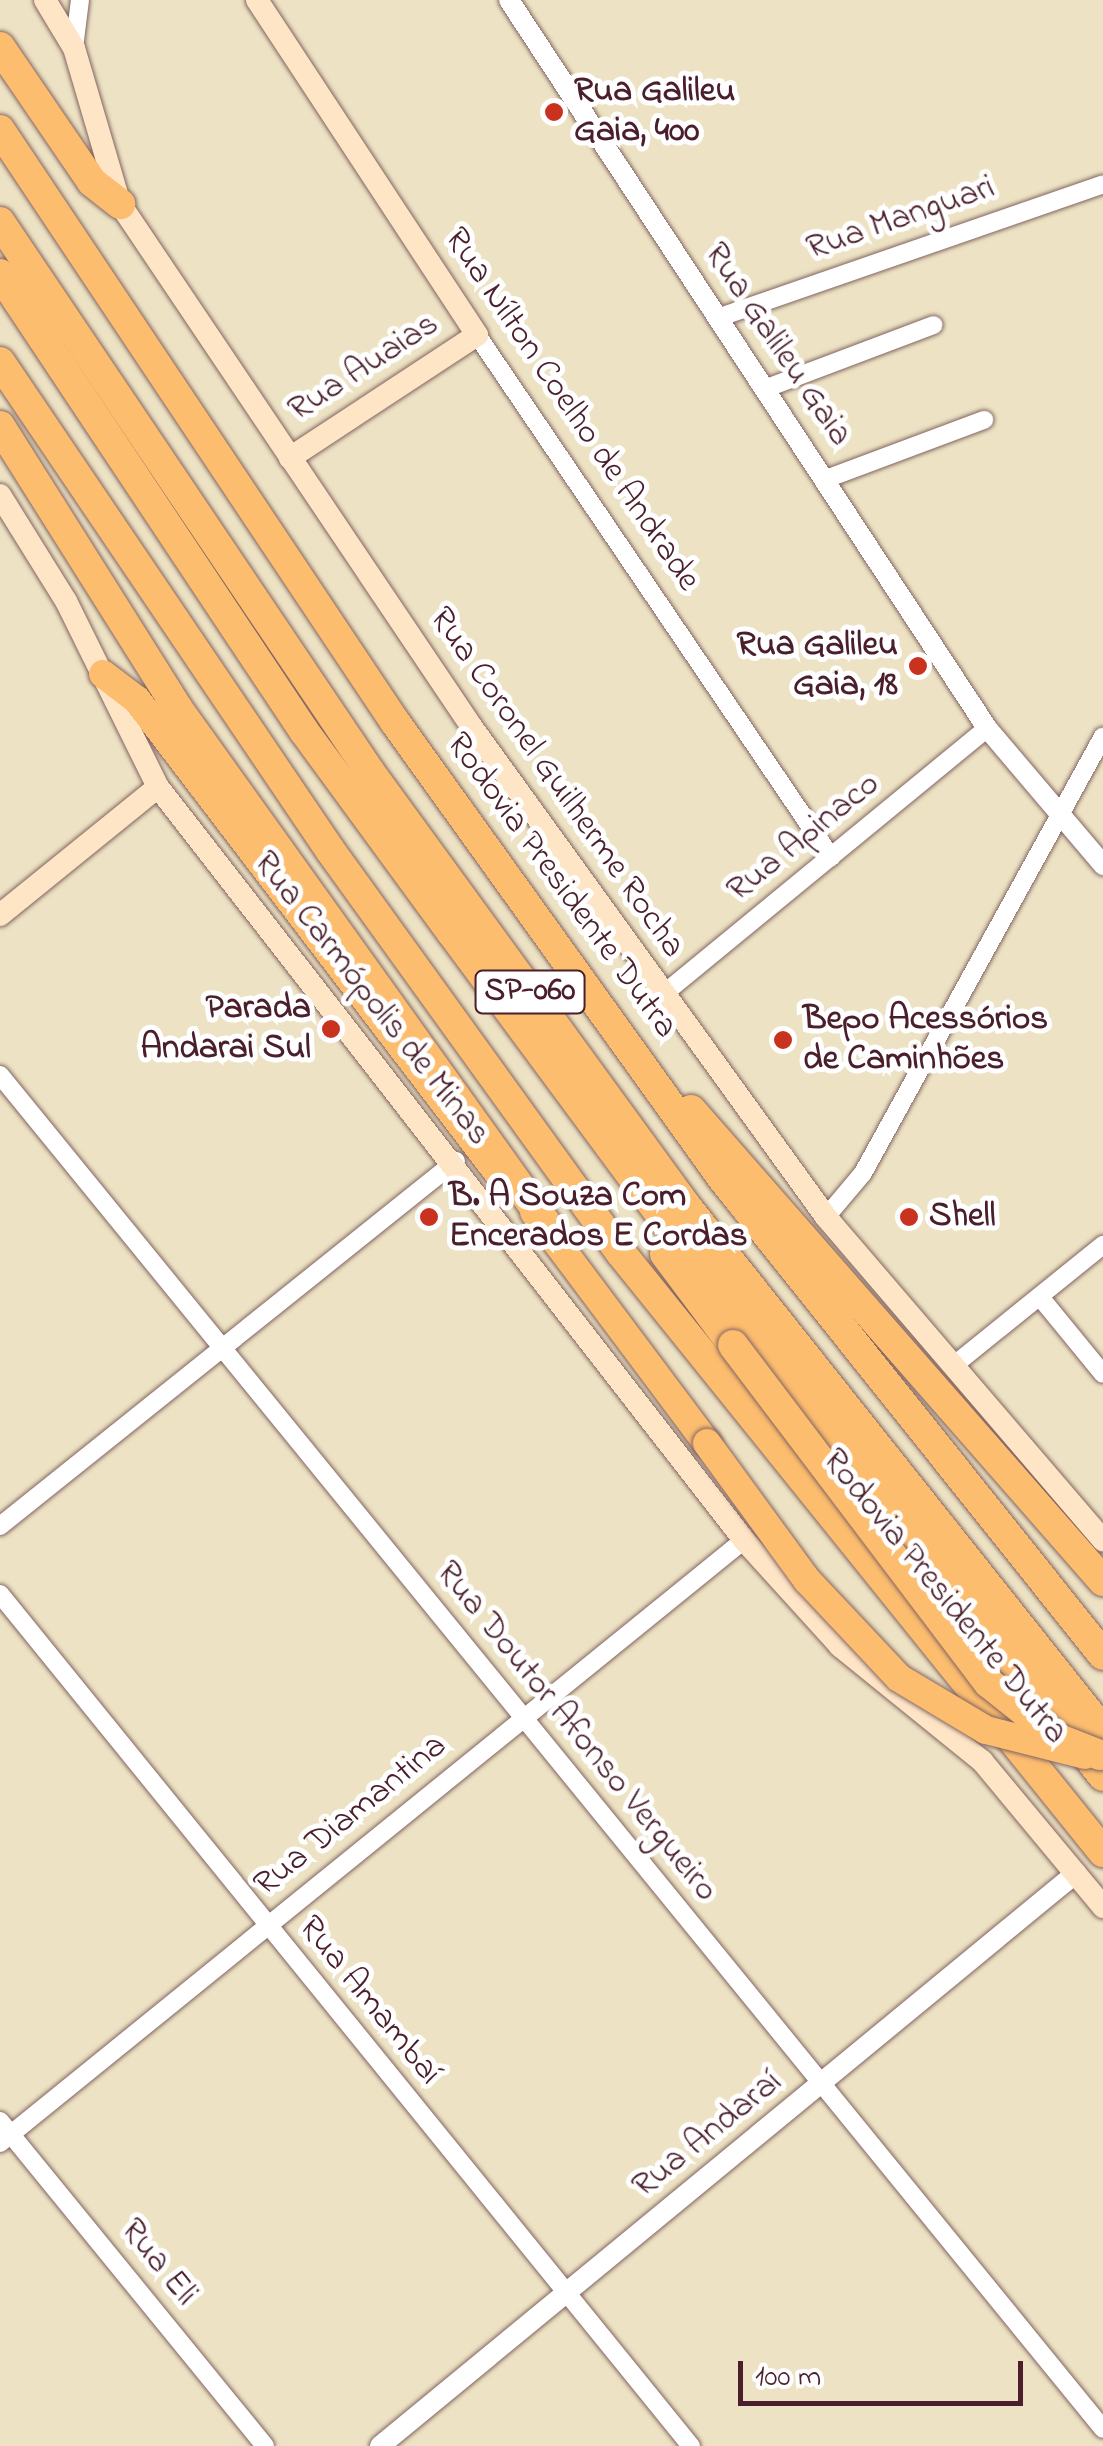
<!DOCTYPE html>
<meta charset="utf-8">
<style>
body{margin:0}
#map{position:relative;width:1103px;height:2446px;overflow:hidden;background:#ede3c4;font-family:"Indie Flower",sans-serif}
div>[style]{position:absolute}
[style*='--x']{left:calc(var(--x)*1px);top:calc(var(--y)*1px);width:calc(var(--w)*1px);rotate:calc(var(--a)*1deg)}
.roads{filter:drop-shadow(0 0 2px #836461) drop-shadow(0 0 2px #836461)}
.minor>*{height:18px;margin:-9px;padding:0 9px;transform-origin:9px;border-radius:9px;background:#fff}
.tertiary>*{height:20px;margin:-10px;padding:0 10px;transform-origin:10px;border-radius:10px;background:#fff}
.secondary>*{height:22px;margin:-11px;padding:0 11px;transform-origin:11px;border-radius:11px;background:#fee5c5}
.trunk>*{height:28px;margin:-14px;padding:0 14px;transform-origin:14px;border-radius:14px;background:#fcbd6f}
.motorway>*{height:30px;margin:-15px;padding:0 15px;transform-origin:15px;border-radius:15px;background:#fcbd6f}
.bridges{filter:drop-shadow(0 0 2px #836461) drop-shadow(0 0 2px #836461)}
.trunk-bridge>*{height:28px;margin:-14px;padding:0 14px;transform-origin:14px;border-radius:14px;background:#fcbd6f}
.motorway-bridge>*{height:30px;margin:-15px;padding:0 15px;transform-origin:15px;border-radius:15px;background:#fcbd6f}
.dots>*{width:28px;height:28px;translate:-50% -50%;box-sizing:border-box;border:5px solid #fff;border-radius:50%}
span{translate:-50% -50%;white-space:nowrap;text-align:center;line-height:1.15;-webkit-text-stroke:10px #fff;paint-order:stroke}
.shield-label span{padding:2px 8px;background:#fff;border:2px solid;border-radius:8px;-webkit-text-stroke-width:0}
.shield-label{font-size:32px;color:#4a1f2b;font-weight:700}
.poi-label{font-size:35px;color:#4a1f2b;font-weight:700}
.left{translate:0 -50%;text-align:left}
.right{translate:-100% -50%;text-align:right}
.street-label{font-size:35px;color:#4a1f2b}
.scale{position:absolute;left:738px;top:2361px;width:285px;height:45px;box-sizing:border-box;border:5px solid #4a1f2b;border-top:0;padding-left:12px;font-size:30px;line-height:35px;white-space:nowrap;color:#4a1f2b;-webkit-text-stroke:8px #fff;paint-order:stroke}
</style>
<div id="map">
<div class="roads">
<div class="minor">
<i style="--x:74;--y:48;--w:48;--a:-82.9"></i>
<i style="--x:720;--y:317;--w:405;--a:-19.1"></i>
<i style="--x:477;--y:335;--w:631;--a:55.86"></i>
<i style="--x:767;--y:388;--w:178;--a:-20.7"></i>
<i style="--x:826;--y:479;--w:169;--a:-20.5"></i>
<i style="--x:661;--y:996;--w:422;--a:-39.4"></i>
<i style="--x:0;--y:1075;--w:1746;--a:50.83"></i>
<i style="--x:826;--y:1217;--w:57;--a:-49.9"></i>
<i style="--x:863;--y:1173;--w:498;--a:-61.2"></i>
<i style="--x:1040;--y:1297;--w:99;--a:50.7"></i>
<i style="--x:953;--y:1366;--w:193;--a:-38.9"></i>
<i style="--x:0;--y:1526;--w:584;--a:-38.68"></i>
<i style="--x:0;--y:1594;--w:1097;--a:50.96"></i>
<i style="--x:0;--y:2121;--w:419;--a:50.8"></i>
<i style="--x:0;--y:2143;--w:958;--a:-39.02"></i>
</div>
<div class="tertiary">
<i style="--x:509;--y:0;--w:871;--a:56.71"></i>
<i style="--x:987;--y:728;--w:180;--a:49.7"></i>
<i style="--x:380;--y:2446;--w:902;--a:-39.46"></i>
</div>
<div class="secondary">
<i style="--x:45;--y:0;--w:56;--a:58.9"></i>
<i style="--x:74;--y:48;--w:163;--a:73.6"></i>
<i style="--x:120;--y:204;--w:629;--a:56.08"></i>
<i style="--x:471;--y:726;--w:606;--a:54.13"></i>
<i style="--x:826;--y:1217;--w:426;--a:49.4"></i>
<i style="--x:257;--y:0;--w:401;--a:56.7"></i>
<i style="--x:477;--y:335;--w:224;--a:146.7"></i>
<i style="--x:0;--y:495;--w:125;--a:58.1"></i>
<i style="--x:66;--y:601;--w:208;--a:63.7"></i>
<i style="--x:158;--y:787;--w:954;--a:52.11"></i>
<i style="--x:744;--y:1540;--w:143;--a:47.8"></i>
<i style="--x:840;--y:1646;--w:183;--a:39"></i>
<i style="--x:982;--y:1761;--w:190;--a:50.3"></i>
<i style="--x:0;--y:915;--w:203;--a:-39"></i>
</div>
<div class="trunk">
<i style="--x:103;--y:674;--w:43;--a:37.4"></i>
<i style="--x:137;--y:700;--w:595;--a:52.65"></i>
<i style="--x:534;--y:1212;--w:289;--a:53.2"></i>
</div>
<div class="motorway">
<i style="--x:0;--y:47;--w:163;--a:55.7"></i>
<i style="--x:92;--y:182;--w:36;--a:38"></i>
<i style="--x:0;--y:130;--w:712;--a:56.29"></i>
<i style="--x:395;--y:722;--w:563;--a:54.33"></i>
<i style="--x:723;--y:1179;--w:609;--a:51.4"></i>
<i style="--x:0;--y:222;--w:663;--a:56.07"></i>
<i style="--x:370;--y:772;--w:537;--a:53.94"></i>
<i style="--x:686;--y:1206;--w:670;--a:51.54"></i>
<i style="--x:0;--y:274;--w:549;--a:56.37"></i>
<i style="--x:304;--y:731;--w:250;--a:53.8"></i>
<i style="--x:452;--y:933;--w:358;--a:53.5"></i>
<i style="--x:665;--y:1221;--w:707;--a:51.72"></i>
<i style="--x:0;--y:362;--w:589;--a:55.93"></i>
<i style="--x:330;--y:850;--w:497;--a:54.2"></i>
<i style="--x:621;--y:1253;--w:769;--a:51.18"></i>
<i style="--x:0;--y:426;--w:334;--a:57.8"></i>
<i style="--x:178;--y:709;--w:636;--a:54.41"></i>
<i style="--x:691;--y:1110;--w:626;--a:48.82"></i>
<i style="--x:665;--y:1254;--w:114;--a:53.2"></i>
</div>
</div>
<div class="bridges">
<div class="trunk-bridge">
<i style="--x:707;--y:1443;--w:170;--a:53.9"></i>
<i style="--x:807;--y:1580;--w:134;--a:46.8"></i>
<i style="--x:899;--y:1678;--w:101;--a:30.9"></i>
<i style="--x:986;--y:1730;--w:102;--a:14.2"></i>
</div>
<div class="motorway-bridge">
<i style="--x:733;--y:1345;--w:424;--a:52.9"></i>
<i style="--x:989;--y:1683;--w:90;--a:38.7"></i>
<i style="--x:1059;--y:1739;--w:44;--a:21.3"></i>
</div>
</div>
<div class="dots">
<i style="left:554px;top:112px;background:#c8321e"></i>
<i style="left:918px;top:666px;background:#c8321e"></i>
<i style="left:331px;top:1029px;background:#c8321e"></i>
<i style="left:783px;top:1040px;background:#c8321e"></i>
<i style="left:429px;top:1217px;background:#c8321e"></i>
<i style="left:909px;top:1217px;background:#c8321e"></i>
</div>
<div class="shield-label">
<span style="left:530px;top:992px">SP-060</span>
</div>
<div class="poi-label">
<span class="left" style="left:574px;top:112px">Rua Galileu<br>Gaia, 400</span>
<span class="right" style="left:898px;top:666px">Rua Galileu<br>Gaia, 18</span>
<span class="right" style="left:311px;top:1029px">Parada<br>Andarai Sul</span>
<span class="left" style="left:803px;top:1040px">Bepo Acessórios<br>de Caminhões</span>
<span class="left" style="left:449px;top:1217px">B. A Souza Com<br>Encerados E Cordas</span>
<span class="left" style="left:929px;top:1217px">Shell</span>
</div>
<div class="street-label">
<span style="left:901px;top:219px;rotate:-19deg">Rua Manguari</span>
<span style="left:777px;top:345px;rotate:56deg">Rua Galileu Gaia</span>
<span style="left:364px;top:368px;rotate:-33deg">Rua Auaias</span>
<span style="left:571px;top:410px;rotate:56deg">Rua Nílton Coelho de Andrade</span>
<span style="left:556px;top:783px;rotate:55deg">Rua Coronel Guilherme Rocha</span>
<span style="left:804px;top:838px;rotate:-39deg">Rua Apinaco</span>
<span style="left:561px;top:886px;rotate:54deg">Rodovia Presidente Dutra</span>
<span style="left:371px;top:999px;rotate:52deg">Rua Carmópolis de Minas</span>
<span style="left:944px;top:1597px;rotate:51deg">Rodovia Presidente Dutra</span>
<span style="left:576px;top:1732px;rotate:51deg">Rua Doutor Afonso Vergueiro</span>
<span style="left:351px;top:1816px;rotate:-39deg">Rua Diamantina</span>
<span style="left:369px;top:2001px;rotate:51deg">Rua Amambaí</span>
<span style="left:708px;top:2135px;rotate:-39deg">Rua Andaraí</span>
<span style="left:158px;top:2263px;rotate:51deg">Rua Eli</span>
</div>
<div class="scale">100 m</div>
</div>
